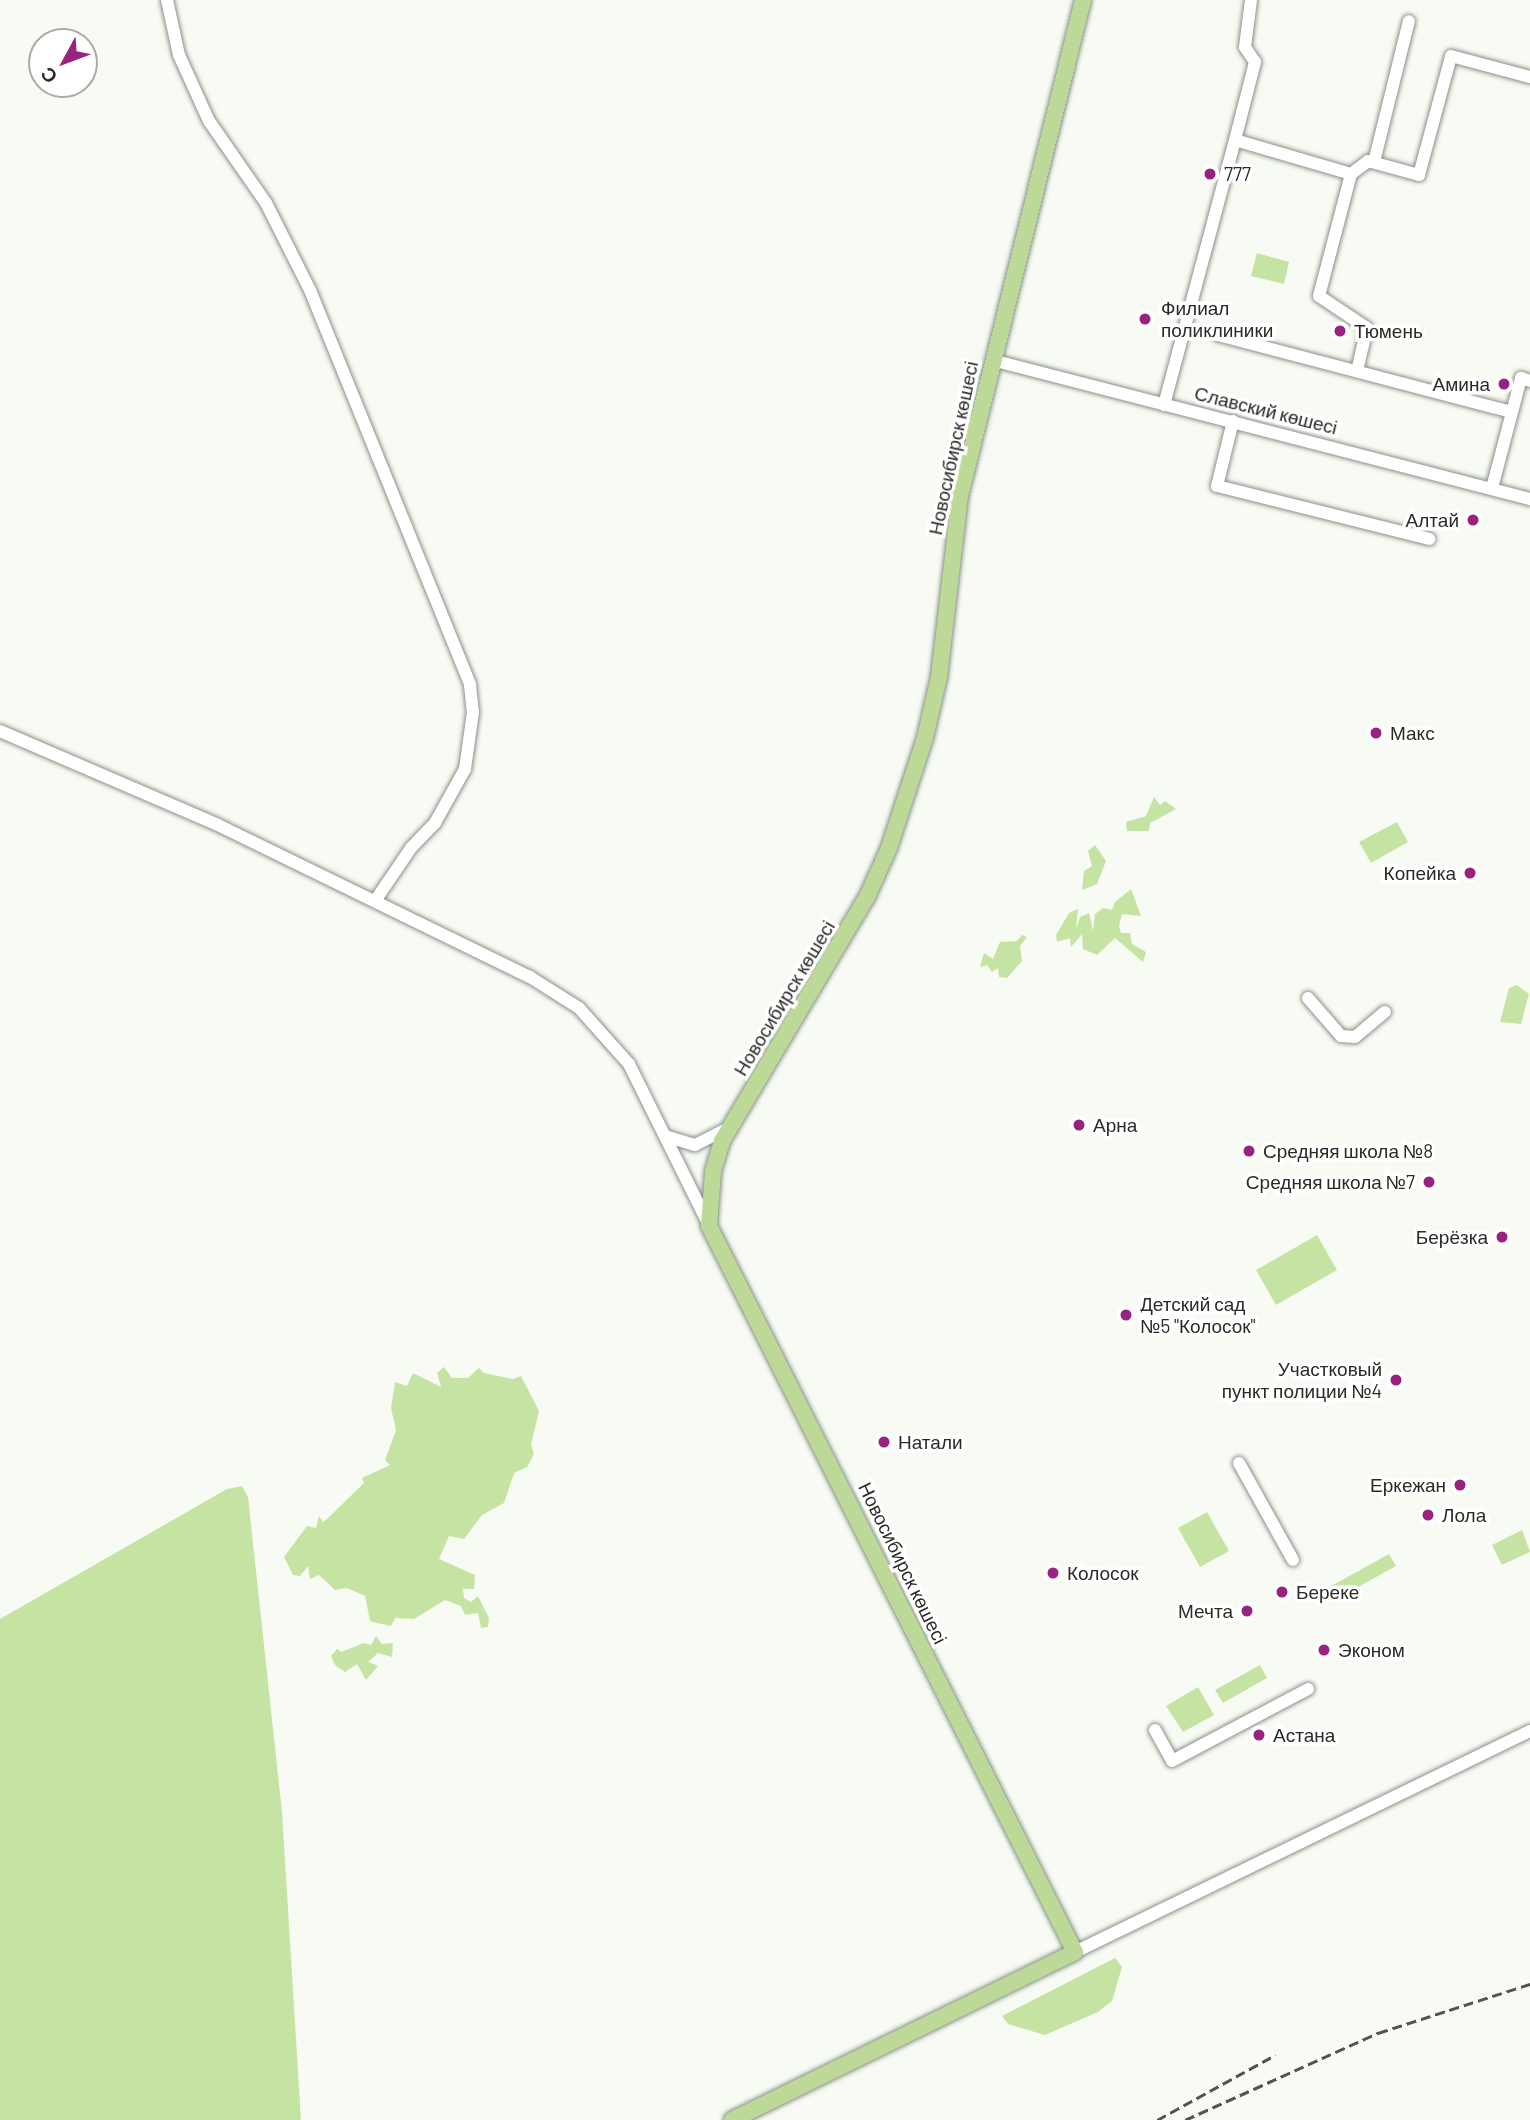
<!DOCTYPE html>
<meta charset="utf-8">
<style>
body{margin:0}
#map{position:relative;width:1530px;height:2120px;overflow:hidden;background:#f7fbf3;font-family:Barlow,sans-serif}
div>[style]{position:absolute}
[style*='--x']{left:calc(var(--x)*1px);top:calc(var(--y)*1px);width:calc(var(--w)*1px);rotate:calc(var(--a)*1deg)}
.green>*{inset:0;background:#c5e4a3}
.roads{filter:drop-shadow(0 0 2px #8c9089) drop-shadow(0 0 2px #8c9089)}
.minor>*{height:12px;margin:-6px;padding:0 6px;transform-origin:6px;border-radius:6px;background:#fff}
.major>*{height:16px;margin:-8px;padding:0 8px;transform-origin:8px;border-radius:8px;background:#bcd997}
.rail>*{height:2.5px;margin-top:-1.25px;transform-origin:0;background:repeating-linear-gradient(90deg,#525450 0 10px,transparent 0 15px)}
.dots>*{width:19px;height:19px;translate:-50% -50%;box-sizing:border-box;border:4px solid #fff;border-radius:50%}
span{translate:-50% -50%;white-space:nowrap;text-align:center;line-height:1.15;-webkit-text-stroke:7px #fff;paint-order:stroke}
.poi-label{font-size:19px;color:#2a2b28}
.left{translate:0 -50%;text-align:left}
.right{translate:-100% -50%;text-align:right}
.street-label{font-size:19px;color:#2a2b28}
.north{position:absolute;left:28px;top:28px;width:70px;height:70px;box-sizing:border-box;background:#fff;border:2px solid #aaaaa9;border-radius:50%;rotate:229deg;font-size:19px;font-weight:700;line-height:28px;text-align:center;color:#2a2b28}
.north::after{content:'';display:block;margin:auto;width:24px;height:32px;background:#98227d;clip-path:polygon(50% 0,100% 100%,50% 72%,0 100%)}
</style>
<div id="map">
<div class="green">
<i style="clip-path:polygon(1257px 253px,1289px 262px,1284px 284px,1251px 276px)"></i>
<i style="clip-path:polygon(1154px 797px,1160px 805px,1165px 801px,1176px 809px,1150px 823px,1149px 831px,1127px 831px,1126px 822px,1146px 816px)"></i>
<i style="clip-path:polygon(1397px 822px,1408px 842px,1371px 863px,1359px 842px)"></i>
<i style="clip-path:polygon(1095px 845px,1106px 861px,1097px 884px,1082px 890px,1084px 871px,1092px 866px,1088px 851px)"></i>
<i style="clip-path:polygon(1131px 889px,1141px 916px,1122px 914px,1119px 926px,1121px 933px,1130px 933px,1132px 944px,1146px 952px,1143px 962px,1115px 938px,1097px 955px,1083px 949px,1082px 934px,1071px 947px,1070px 938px,1057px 942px,1056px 935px,1069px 913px,1078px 909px,1076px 929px,1080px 917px,1089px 913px,1093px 931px,1095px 914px,1103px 908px,1112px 910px,1115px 902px)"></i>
<i style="clip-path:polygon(1022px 935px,1027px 937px,1020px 946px,1022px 961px,1007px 978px,999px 977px,998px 968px,992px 972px,987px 965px,980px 967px,984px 953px,993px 959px,1000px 942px,1017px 941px)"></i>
<i style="clip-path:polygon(1517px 985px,1529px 994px,1521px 1024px,1500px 1022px,1509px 988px)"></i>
<i style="clip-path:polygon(1317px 1235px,1337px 1270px,1276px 1305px,1256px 1270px)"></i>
<i style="clip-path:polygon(444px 1367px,452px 1378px,468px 1378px,479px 1368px,484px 1373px,513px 1379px,521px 1376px,539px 1411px,531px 1445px,534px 1454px,527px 1467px,514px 1473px,504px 1503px,482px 1515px,464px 1539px,449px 1536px,439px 1559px,475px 1575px,474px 1589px,463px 1589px,464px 1598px,471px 1602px,478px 1596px,489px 1618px,488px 1627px,481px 1628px,478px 1613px,465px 1615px,461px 1606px,445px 1600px,414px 1619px,395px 1618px,391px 1626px,377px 1623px,370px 1621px,365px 1596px,347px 1588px,335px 1590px,319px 1575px,310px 1579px,308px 1566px,300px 1576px,293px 1575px,284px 1557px,307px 1526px,316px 1528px,319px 1516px,323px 1522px,328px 1518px,364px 1483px,362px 1478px,390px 1465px,385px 1460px,396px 1430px,391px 1408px,395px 1382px,407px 1386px,413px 1373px,441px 1387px,437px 1373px)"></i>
<i style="clip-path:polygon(242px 1486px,248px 1497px,282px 1812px,301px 2120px,0 2120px,0 1619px,227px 1489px)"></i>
<i style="clip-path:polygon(1207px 1512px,1229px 1551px,1200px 1567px,1178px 1528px)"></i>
<i style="clip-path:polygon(1522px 1530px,1530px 1552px,1502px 1565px,1492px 1545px)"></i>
<i style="clip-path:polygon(1389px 1554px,1396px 1566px,1331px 1602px,1324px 1590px)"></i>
<i style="clip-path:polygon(376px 1636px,382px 1644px,393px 1643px,392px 1657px,378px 1653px,368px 1662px,378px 1666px,366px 1680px,357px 1664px,345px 1672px,335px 1665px,331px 1656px,337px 1649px,341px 1652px,364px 1643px,371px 1645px)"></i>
<i style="clip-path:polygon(1260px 1665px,1267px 1678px,1223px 1703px,1215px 1690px)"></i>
<i style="clip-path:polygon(1198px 1687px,1214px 1715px,1183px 1732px,1166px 1706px)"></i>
<i style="clip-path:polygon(1115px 1958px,1122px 1967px,1112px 2001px,1098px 2012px,1045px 2035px,1008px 2024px,1002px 2016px)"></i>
</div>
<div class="roads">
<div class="minor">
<i style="--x:167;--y:0;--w:56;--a:77.7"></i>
<i style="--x:179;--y:55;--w:72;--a:65.6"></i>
<i style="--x:209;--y:121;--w:100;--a:55.2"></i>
<i style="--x:266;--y:203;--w:97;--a:63.2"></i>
<i style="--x:310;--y:290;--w:426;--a:67.9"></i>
<i style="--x:470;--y:685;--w:27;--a:84"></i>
<i style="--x:473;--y:712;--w:58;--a:98"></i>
<i style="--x:465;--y:769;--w:62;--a:119.1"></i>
<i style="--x:435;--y:823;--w:35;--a:134"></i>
<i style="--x:411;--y:848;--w:64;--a:124.2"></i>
<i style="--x:1235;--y:140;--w:81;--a:-75.6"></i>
<i style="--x:1255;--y:62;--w:18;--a:-124"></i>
<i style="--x:1245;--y:47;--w:47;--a:-82.7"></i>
<i style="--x:1374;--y:162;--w:145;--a:-76.1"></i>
<i style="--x:1351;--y:174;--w:126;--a:104.7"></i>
<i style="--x:1319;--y:296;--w:58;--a:33.7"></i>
<i style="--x:1367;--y:328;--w:44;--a:103.1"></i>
<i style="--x:1218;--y:335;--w:304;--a:14.7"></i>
<i style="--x:992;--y:360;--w:556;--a:14.49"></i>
<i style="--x:1164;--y:405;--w:274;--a:-75"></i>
<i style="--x:1235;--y:140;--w:121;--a:16.3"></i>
<i style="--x:1351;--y:174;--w:21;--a:-37"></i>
<i style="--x:1368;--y:161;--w:53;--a:15.4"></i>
<i style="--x:1419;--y:175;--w:123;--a:-74.9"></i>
<i style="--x:1451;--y:56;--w:82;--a:14.9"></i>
<i style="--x:1233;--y:421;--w:67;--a:103.8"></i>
<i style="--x:1217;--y:486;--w:219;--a:14"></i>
<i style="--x:1492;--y:488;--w:114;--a:-75.2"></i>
<i style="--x:1521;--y:378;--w:9;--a:18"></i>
<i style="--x:0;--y:731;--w:237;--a:23.3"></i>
<i style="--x:218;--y:825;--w:347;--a:26"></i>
<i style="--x:530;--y:977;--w:58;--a:32.3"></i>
<i style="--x:579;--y:1008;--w:75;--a:48.2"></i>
<i style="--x:629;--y:1064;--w:180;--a:63.6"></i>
<i style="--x:1308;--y:998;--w:50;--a:49"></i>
<i style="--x:1341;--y:1036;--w:14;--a:4"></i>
<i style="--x:1355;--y:1037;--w:39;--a:-40"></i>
<i style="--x:665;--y:1136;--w:31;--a:17"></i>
<i style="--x:695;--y:1145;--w:38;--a:-27"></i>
<i style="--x:1239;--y:1463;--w:111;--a:60.9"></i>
<i style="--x:1155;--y:1730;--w:35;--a:61"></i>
<i style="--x:1172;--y:1761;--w:154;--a:-27.9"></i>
<i style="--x:1075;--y:1952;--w:506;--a:-25.91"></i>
</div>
<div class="major">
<i style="--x:732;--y:2120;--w:382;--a:-26.1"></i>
<i style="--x:1075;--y:1952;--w:813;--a:-116.75"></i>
<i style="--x:709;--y:1226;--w:55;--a:-85.8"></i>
<i style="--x:713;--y:1171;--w:31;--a:-73"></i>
<i style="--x:722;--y:1141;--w:284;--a:-59.3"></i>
<i style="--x:867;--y:897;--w:54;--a:-65.8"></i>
<i style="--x:889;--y:848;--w:116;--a:-71.9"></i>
<i style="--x:925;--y:738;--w:63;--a:-77.1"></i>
<i style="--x:939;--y:677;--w:182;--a:-83.4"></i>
<i style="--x:960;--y:496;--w:511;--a:-76.07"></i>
</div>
</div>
<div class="rail">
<i style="--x:1157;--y:2120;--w:135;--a:-28.8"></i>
<i style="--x:1185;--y:2120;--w:212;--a:-24.3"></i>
<i style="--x:1378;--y:2033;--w:160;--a:-17.9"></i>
</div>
<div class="dots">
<i style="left:1210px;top:174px;background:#98227d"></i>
<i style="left:1145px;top:319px;background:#98227d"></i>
<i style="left:1340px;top:331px;background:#98227d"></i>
<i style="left:1504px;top:384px;background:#98227d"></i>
<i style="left:1473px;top:520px;background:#98227d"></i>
<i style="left:1376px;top:733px;background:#98227d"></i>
<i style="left:1470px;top:873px;background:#98227d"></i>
<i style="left:1079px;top:1125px;background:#98227d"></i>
<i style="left:1249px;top:1151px;background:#98227d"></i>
<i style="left:1429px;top:1182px;background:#98227d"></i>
<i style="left:1502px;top:1237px;background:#98227d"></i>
<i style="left:1126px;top:1315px;background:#98227d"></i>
<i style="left:1396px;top:1380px;background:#98227d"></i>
<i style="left:884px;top:1442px;background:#98227d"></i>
<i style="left:1460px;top:1485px;background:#98227d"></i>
<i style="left:1428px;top:1515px;background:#98227d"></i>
<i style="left:1053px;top:1573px;background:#98227d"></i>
<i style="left:1282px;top:1592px;background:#98227d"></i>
<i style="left:1247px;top:1611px;background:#98227d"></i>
<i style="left:1324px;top:1650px;background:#98227d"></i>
<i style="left:1259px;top:1735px;background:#98227d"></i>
</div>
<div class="poi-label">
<span class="left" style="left:1224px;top:174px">777</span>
<span class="left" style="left:1161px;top:319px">Филиал<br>поликлиники</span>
<span class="left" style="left:1354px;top:331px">Тюмень</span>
<span class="right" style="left:1490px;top:384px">Амина</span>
<span class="right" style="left:1459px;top:520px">Алтай</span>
<span class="left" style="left:1390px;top:733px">Макс</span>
<span class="right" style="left:1456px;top:873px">Копейка</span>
<span class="left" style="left:1093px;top:1125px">Арна</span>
<span class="left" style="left:1263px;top:1151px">Средняя школа №8</span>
<span class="right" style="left:1415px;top:1182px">Средняя школа №7</span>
<span class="right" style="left:1488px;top:1237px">Берёзка</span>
<span class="left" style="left:1140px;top:1315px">Детский сад<br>№5 "Колосок"</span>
<span class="right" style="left:1382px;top:1380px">Участковый<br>пункт полиции №4</span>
<span class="left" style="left:898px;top:1442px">Натали</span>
<span class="right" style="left:1446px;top:1485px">Еркежан</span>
<span class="left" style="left:1442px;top:1515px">Лола</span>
<span class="left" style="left:1067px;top:1573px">Колосок</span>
<span class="left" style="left:1296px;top:1592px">Береке</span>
<span class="right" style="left:1233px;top:1611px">Мечта</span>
<span class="left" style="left:1338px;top:1650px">Эконом</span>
<span class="left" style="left:1273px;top:1735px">Астана</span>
</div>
<div class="street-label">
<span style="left:1266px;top:410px;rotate:14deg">Славский көшесі</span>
<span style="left:953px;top:448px;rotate:-78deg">Новосибирск көшесі</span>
<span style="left:784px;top:998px;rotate:-59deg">Новосибирск көшесі</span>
<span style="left:903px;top:1563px;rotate:64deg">Новосибирск көшесі</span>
</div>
<div class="north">С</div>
</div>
